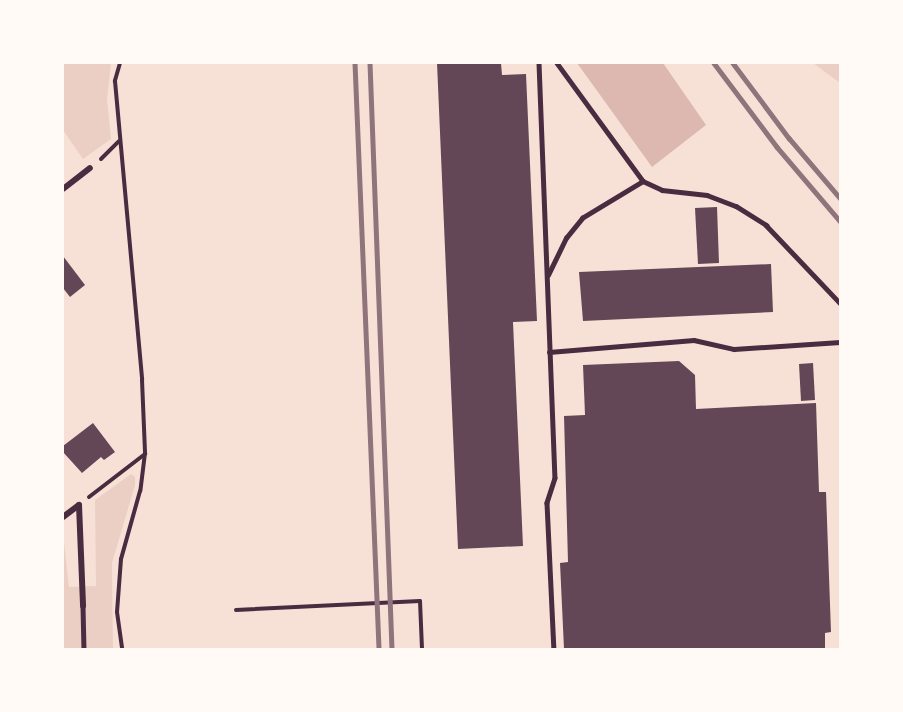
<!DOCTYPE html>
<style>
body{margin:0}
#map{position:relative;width:903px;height:712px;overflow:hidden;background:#f7e1d7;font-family:Inter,sans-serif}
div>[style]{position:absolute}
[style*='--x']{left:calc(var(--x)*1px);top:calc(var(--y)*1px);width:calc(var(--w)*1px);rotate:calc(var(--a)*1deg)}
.green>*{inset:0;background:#ebcfc5}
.water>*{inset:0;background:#dcb8b0}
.building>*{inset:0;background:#644757}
.path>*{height:4px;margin:-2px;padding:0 2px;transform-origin:2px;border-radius:2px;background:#4a2c40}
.service>*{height:4.5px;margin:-2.25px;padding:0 2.25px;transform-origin:2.25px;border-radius:2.25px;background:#4a2c40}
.minor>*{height:6px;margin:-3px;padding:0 3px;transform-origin:3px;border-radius:3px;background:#4a2c40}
.rail>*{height:4.5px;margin:-2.25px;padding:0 2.25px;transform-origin:2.25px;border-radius:2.25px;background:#8f747c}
span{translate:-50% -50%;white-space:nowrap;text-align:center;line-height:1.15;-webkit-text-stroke:4.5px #fffaf5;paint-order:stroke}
.frame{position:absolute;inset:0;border:64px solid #fffaf5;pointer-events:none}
</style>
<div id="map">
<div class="green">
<i style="clip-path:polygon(63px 63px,111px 63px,107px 99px,111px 139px,83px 159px,63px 130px)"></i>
<i style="clip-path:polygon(813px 63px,840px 63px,840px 83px)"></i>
<i style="clip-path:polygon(131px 474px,135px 477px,135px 485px,112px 563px,113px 649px,63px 649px,63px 533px,69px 587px,96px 586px,95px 500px)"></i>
</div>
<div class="water">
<i style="clip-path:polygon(577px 63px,663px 63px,706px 125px,652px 167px)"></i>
</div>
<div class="building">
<i style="clip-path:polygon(437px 63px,501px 63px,502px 75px,526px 74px,537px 321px,513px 322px,523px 546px,458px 549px)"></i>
<i style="clip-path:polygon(717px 207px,719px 263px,698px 264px,695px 208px)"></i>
<i style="clip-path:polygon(63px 256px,85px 285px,70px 297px,63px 288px)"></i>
<i style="clip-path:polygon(771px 264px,773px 312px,583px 321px,579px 272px)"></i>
<i style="clip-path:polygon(679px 361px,695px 375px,696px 409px,816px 403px,819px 492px,826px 492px,831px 632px,825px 633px,825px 649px,564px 649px,560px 563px,568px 562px,564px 416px,585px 415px,583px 365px)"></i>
<i style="clip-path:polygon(813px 363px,815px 400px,801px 401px,799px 364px)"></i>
<i style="clip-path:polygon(93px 423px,115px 452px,104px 460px,101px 457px,82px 473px,63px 452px,63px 446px)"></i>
</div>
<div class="path">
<i style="--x:120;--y:63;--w:19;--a:106"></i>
<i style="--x:115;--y:81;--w:300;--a:84.8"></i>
<i style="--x:142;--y:380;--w:73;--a:87.6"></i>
<i style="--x:145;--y:453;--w:38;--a:97"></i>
<i style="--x:140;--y:491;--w:71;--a:105.6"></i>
<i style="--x:121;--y:559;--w:53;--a:94.3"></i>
<i style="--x:117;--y:612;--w:37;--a:82"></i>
<i style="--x:101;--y:159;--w:25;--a:-45"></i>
<i style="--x:89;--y:497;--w:71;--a:-37.5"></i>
<i style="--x:236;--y:610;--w:184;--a:-2.8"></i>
<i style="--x:420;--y:601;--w:48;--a:87.6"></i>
</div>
<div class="service">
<i style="--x:539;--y:63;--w:415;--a:87.8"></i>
<i style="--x:555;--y:478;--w:26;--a:108"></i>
<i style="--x:547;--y:503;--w:146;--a:87.3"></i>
<i style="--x:557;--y:63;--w:146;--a:53.9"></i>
<i style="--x:643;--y:181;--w:21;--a:25"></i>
<i style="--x:662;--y:190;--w:45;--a:6.3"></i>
<i style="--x:707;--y:195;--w:31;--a:21"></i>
<i style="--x:736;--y:206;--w:36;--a:32"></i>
<i style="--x:766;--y:225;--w:108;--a:46.5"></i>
<i style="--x:548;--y:275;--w:41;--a:-64.1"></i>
<i style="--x:566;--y:238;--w:26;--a:-51"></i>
<i style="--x:582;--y:218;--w:71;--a:-31.2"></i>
<i style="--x:549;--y:352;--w:145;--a:-4.7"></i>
<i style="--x:694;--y:340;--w:41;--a:12.7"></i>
<i style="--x:734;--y:349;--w:106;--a:-3.8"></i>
<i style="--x:83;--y:606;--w:43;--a:88.7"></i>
</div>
<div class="minor">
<i style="--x:63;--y:189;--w:34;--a:-38"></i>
<i style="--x:79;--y:505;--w:101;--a:87.7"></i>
<i style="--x:63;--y:517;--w:20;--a:-37"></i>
</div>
<div class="rail">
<i style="--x:355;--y:63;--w:586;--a:87.65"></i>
<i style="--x:370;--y:63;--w:586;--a:87.85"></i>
<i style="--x:714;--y:63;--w:105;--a:53.1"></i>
<i style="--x:777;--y:147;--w:97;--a:49.6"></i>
<i style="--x:733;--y:63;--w:94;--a:53.3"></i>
<i style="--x:789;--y:138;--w:79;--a:49.6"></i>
</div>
<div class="frame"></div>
</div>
